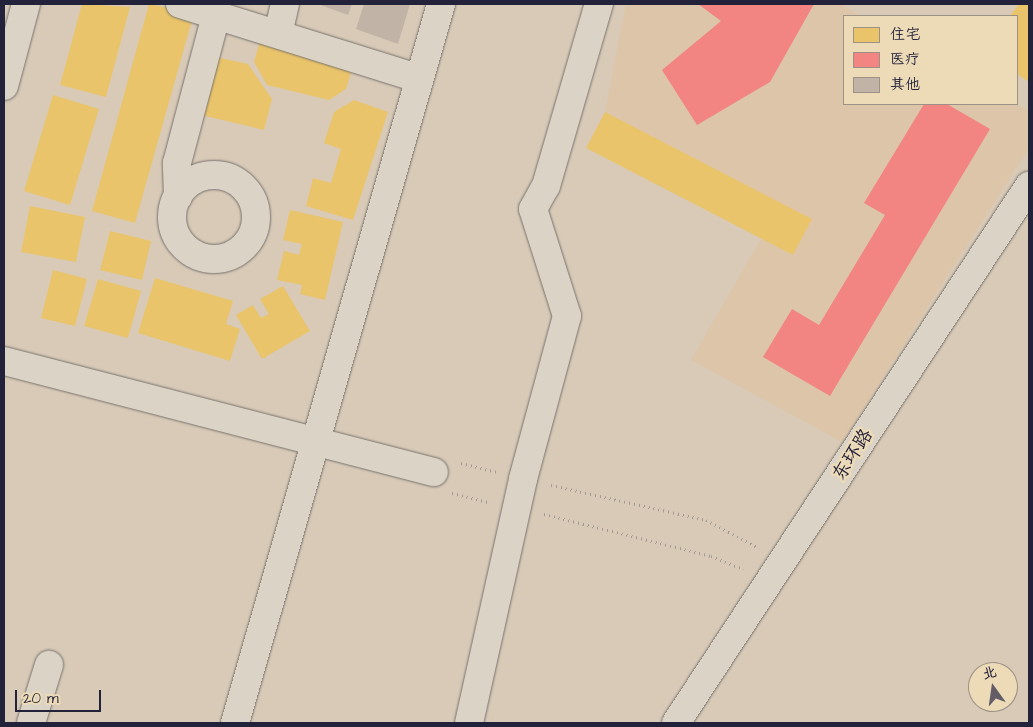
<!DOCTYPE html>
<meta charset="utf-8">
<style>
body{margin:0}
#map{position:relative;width:1033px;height:727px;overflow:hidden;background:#d8cab7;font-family:"Architects Daughter","LXGW WenKai TC",sans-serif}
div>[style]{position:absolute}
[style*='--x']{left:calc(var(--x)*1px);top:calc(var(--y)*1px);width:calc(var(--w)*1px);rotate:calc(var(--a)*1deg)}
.built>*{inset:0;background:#ddc5a9}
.homes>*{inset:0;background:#e9c46a}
.health>*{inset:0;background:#f28482}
.building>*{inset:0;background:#c1b4a6}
.path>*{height:3px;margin-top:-1.5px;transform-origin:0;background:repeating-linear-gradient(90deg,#9f9a93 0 1px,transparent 0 5px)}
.roads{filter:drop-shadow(0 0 1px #78726e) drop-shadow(0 0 1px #78726e)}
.minor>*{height:28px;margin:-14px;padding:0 14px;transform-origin:14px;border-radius:14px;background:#dbd3c6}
.minor>.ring{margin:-14px;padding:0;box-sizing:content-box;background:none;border:28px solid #dbd3c6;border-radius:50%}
.major>*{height:28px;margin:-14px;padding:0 14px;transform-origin:14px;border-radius:14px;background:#dbd3c6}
span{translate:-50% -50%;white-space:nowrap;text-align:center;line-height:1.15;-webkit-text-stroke:5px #eddbb8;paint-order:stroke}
.street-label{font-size:19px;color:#22223b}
.frame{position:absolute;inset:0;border:5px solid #22223b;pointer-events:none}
.legend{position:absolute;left:843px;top:15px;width:175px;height:90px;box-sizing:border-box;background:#eddbb8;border:1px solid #9c9186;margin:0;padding:6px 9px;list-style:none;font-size:15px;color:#22223b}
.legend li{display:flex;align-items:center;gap:10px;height:25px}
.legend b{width:25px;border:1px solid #9c9186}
.north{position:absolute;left:968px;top:662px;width:50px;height:50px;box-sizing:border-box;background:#eddbb8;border:1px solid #9c9186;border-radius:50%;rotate:346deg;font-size:14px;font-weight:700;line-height:20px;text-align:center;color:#22223b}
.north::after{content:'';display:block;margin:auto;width:18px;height:22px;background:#625d66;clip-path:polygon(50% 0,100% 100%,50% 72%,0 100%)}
.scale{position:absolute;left:15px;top:690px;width:86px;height:22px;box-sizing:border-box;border:2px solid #22223b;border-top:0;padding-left:6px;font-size:15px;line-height:18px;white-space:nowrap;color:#22223b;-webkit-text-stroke:4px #eddbb8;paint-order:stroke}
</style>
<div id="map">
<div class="built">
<i style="clip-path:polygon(626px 4px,840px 4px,862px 16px,844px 16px,844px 104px,1017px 104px,1029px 111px,1029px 148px,842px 442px,691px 360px,761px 239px,793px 255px,811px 219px,605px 112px)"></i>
</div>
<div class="homes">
<i style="clip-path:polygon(82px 4px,130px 7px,106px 97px,60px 85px)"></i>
<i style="clip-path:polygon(149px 4px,194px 13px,135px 223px,92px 211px)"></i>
<i style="clip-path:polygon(1019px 4px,1029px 4px,1029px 82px,1017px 74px,1017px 16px,1010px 16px)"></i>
<i style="clip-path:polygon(261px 38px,353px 66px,346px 89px,329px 100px,267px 85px,254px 62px)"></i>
<i style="clip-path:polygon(211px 56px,248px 64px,272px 99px,264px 130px,197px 114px)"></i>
<i style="clip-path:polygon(53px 95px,99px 109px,70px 205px,24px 191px)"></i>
<i style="clip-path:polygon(354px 100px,388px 112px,353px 220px,306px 206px,313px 178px,331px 183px,341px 149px,324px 143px,334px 112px)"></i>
<i style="clip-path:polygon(605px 112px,812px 219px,793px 255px,586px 148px)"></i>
<i style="clip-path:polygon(30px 206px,85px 217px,76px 262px,21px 252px)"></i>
<i style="clip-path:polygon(290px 210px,343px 222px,325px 300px,300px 294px,302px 285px,277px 280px,284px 251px,299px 255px,302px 244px,283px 240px)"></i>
<i style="clip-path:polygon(110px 231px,151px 241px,142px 280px,100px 270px)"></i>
<i style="clip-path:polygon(53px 270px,87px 279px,75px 326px,41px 318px)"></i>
<i style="clip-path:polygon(155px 278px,233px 301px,226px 324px,240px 329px,230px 361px,138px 333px)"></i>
<i style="clip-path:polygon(98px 279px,141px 291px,128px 338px,84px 326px)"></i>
<i style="clip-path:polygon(283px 286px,310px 331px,262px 359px,236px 315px,253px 305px,261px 318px,269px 314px,260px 299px)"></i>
</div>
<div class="health">
<i style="clip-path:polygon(698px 4px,814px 4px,770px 82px,697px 125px,662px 70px,721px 21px)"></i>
<i style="clip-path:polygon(924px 104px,947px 104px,990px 129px,830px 396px,763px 357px,792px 309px,819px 325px,885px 215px,864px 203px)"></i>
</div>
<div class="building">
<i style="clip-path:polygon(318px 4px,352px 4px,348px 15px)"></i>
<i style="clip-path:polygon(364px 4px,410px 4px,398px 44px,356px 29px)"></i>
</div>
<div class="path">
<i style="--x:461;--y:463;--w:36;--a:14"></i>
<i style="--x:551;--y:485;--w:159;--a:12.7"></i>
<i style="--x:706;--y:520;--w:60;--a:27.8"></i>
<i style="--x:452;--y:493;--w:38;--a:14"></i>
<i style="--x:544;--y:514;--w:172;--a:14.1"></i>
<i style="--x:711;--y:556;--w:35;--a:22"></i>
</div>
<div class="roads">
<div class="minor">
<i style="--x:180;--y:4;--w:249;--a:17.3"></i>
<i style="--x:278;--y:34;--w:31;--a:-77"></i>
<i style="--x:4;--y:86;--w:85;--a:-75"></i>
<i class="ring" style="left:172px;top:175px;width:56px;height:56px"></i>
<i style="--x:178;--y:197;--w:34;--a:-92"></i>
<i style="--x:177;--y:163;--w:153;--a:-75.2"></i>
<i style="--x:4;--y:361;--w:444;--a:14.5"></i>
<i style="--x:31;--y:723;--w:61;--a:-72.8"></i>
<i style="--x:235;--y:723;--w:748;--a:-74.01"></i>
<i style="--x:469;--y:723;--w:250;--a:-77.5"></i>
<i style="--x:523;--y:479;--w:169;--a:-74.9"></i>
<i style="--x:567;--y:316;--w:112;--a:-107.6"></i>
<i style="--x:533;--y:209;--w:26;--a:-61"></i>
<i style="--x:546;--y:186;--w:190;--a:-73.8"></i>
</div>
<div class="major">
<i style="--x:676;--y:723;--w:643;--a:-56.68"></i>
</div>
</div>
<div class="street-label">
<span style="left:853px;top:455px;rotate:-57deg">东环路</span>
</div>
<div class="frame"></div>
<ul class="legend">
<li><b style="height:14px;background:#e9c46a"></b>住宅</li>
<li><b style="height:14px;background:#f28482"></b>医疗</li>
<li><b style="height:14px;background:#c1b4a6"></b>其他</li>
</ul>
<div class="north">北</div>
<div class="scale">20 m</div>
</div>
